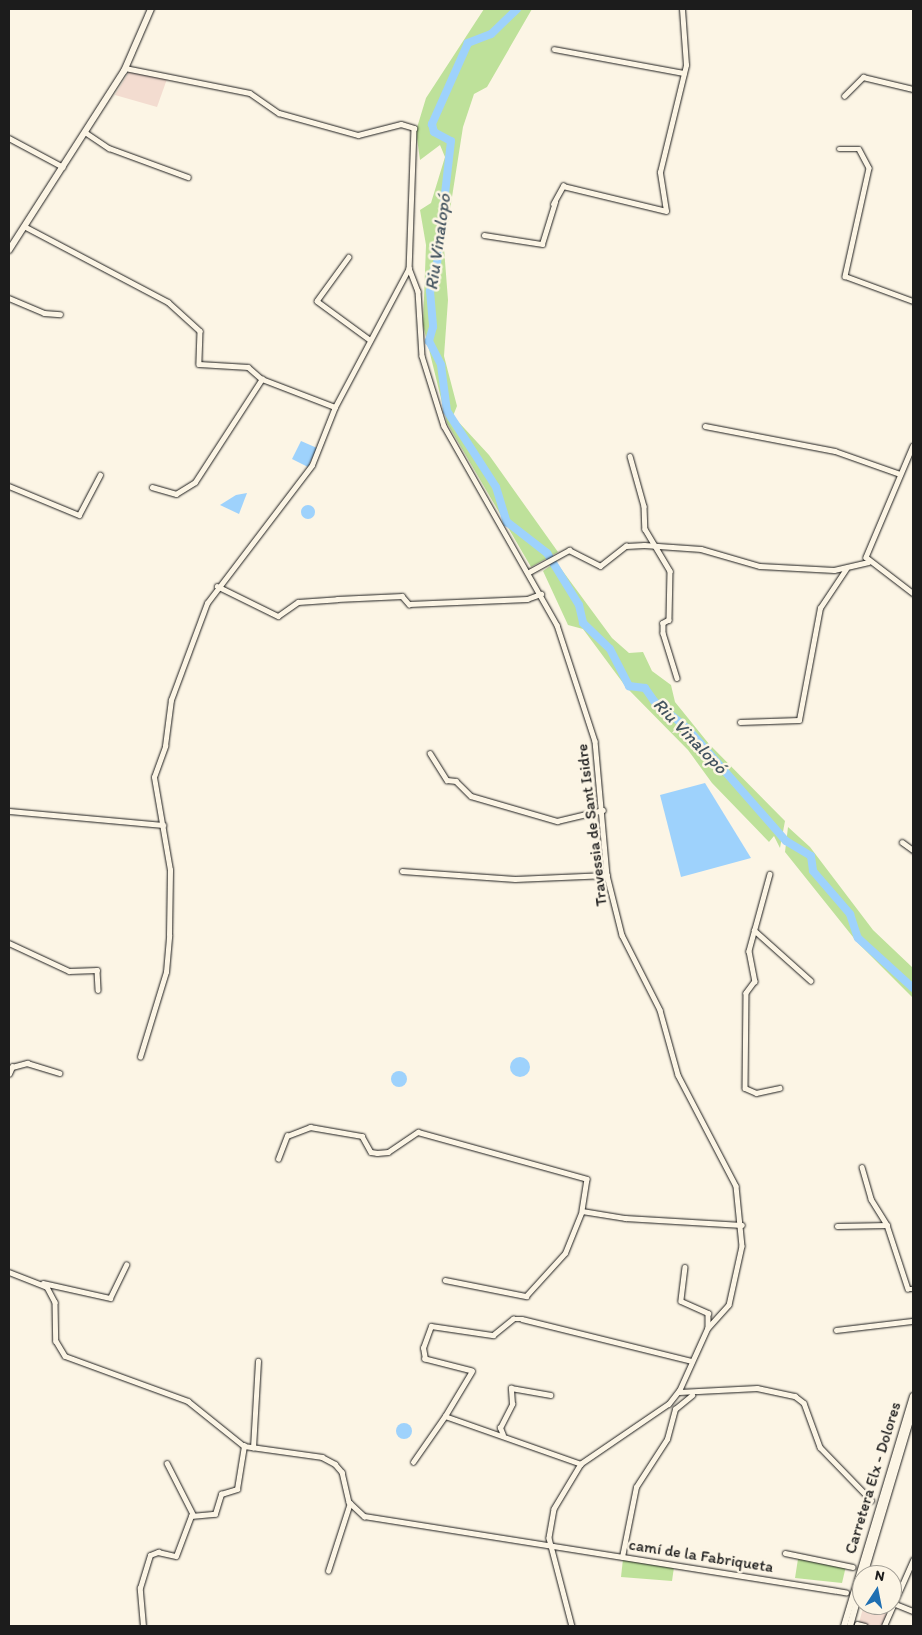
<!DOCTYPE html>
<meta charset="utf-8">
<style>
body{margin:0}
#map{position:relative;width:922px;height:1635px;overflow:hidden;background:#fcf5e5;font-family:Itim,sans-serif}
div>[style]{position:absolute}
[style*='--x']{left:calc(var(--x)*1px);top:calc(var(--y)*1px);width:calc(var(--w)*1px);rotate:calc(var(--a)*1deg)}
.built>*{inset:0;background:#f3dcd0}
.green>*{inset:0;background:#bee19a}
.water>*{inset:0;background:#9ed2fc}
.round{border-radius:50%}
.river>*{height:8px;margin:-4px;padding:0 4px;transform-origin:4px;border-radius:4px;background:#9ed2fc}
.roads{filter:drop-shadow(0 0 1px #1c1c1c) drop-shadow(0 0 1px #1c1c1c)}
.street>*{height:4.5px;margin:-2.25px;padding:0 2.25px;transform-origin:2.25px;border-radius:2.25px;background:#fcf5e5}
.secondary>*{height:6px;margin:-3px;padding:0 3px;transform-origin:3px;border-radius:3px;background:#fcf5e5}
span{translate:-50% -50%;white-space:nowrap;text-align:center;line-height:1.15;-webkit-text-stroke:5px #fcf5e5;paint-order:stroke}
.street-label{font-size:16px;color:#1c1c1c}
.water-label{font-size:18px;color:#43535f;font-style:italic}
.frame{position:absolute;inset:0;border:10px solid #1c1c1c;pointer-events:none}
.north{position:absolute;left:852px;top:1565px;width:50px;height:50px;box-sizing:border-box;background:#fcf5e5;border:1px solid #a29e95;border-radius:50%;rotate:11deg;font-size:14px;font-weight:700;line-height:20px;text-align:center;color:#1c1c1c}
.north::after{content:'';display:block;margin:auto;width:18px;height:22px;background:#1f6fb2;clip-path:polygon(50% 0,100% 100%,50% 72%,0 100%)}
</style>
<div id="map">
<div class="built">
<i style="clip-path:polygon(129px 72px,167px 79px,157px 107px,115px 95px)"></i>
<i style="clip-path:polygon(864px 1605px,890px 1605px,882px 1626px,858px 1626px)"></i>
</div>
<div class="green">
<i style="clip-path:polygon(484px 9px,532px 9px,487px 87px,474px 94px,463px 127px,444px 248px,448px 300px,444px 356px,457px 406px,453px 416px,489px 455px,558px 552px,531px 567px,447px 423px,423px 325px,426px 245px,420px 210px,431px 203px,445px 157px,440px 145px,420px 160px,416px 131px,426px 98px)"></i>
<i style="clip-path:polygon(556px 562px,612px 638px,629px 653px,643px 652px,652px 671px,671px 685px,675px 702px,709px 744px,785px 821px,780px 848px,774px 836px,769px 842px,712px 783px,688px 750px,626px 687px,583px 629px,568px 625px,543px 571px)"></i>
<i style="clip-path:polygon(788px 827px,810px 847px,873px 930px,913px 968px,913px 998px,857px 942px,785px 852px)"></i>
<i style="clip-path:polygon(623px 1559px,674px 1567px,672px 1581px,621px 1577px)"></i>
<i style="clip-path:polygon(798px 1559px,846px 1566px,842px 1583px,795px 1578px)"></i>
</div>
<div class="water">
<i style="clip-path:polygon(301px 441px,317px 448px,308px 467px,292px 459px)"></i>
<i style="clip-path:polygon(247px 493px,239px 514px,220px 505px,236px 495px)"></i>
<i class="round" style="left:301px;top:505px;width:14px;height:14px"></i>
<i style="clip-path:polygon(705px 783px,751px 858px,681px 877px,660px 795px)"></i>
<i class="round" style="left:510px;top:1057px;width:20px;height:20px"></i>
<i class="round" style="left:391px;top:1071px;width:16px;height:16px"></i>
<i class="round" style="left:396px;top:1423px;width:16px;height:16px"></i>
</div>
<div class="river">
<i style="--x:517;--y:9;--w:36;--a:136"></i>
<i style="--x:491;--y:34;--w:25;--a:159"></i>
<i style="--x:468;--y:43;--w:89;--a:114"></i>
<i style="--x:432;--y:124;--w:8;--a:76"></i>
<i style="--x:434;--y:132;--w:19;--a:28"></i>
<i style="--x:451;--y:141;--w:123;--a:96.5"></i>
<i style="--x:437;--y:263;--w:17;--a:115"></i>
<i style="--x:430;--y:278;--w:7;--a:56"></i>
<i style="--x:434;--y:284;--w:8;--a:120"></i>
<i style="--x:430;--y:291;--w:36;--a:85"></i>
<i style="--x:433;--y:327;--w:15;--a:106"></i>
<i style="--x:429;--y:341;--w:27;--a:63"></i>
<i style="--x:441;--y:365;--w:46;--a:82.6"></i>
<i style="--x:447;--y:411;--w:90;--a:57.2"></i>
<i style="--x:496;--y:487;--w:37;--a:73"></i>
<i style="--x:507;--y:522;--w:51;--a:37.8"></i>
<i style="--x:547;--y:553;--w:61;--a:58.4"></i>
<i style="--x:579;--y:605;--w:18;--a:77"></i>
<i style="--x:583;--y:623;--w:37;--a:44"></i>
<i style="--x:610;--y:649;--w:42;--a:62.8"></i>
<i style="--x:629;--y:686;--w:16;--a:7"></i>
<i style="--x:645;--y:688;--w:16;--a:55"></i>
<i style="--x:654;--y:701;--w:43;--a:39.3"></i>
<i style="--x:687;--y:728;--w:150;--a:48.8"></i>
<i style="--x:786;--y:841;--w:29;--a:31"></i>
<i style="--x:811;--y:856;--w:15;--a:82"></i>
<i style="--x:813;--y:871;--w:57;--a:49.3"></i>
<i style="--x:850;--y:914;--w:25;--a:72"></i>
<i style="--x:858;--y:938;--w:74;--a:42.3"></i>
</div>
<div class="roads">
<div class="street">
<i style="--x:554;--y:49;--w:132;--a:10.5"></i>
<i style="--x:125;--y:68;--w:127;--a:11.3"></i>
<i style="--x:250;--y:93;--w:35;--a:35"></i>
<i style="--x:279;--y:113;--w:82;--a:15.6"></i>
<i style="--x:358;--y:135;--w:44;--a:-14.3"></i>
<i style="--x:401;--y:124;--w:14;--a:17"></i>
<i style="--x:414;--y:128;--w:140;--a:92"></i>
<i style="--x:409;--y:268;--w:25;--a:69"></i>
<i style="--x:418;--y:291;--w:65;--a:86.5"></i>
<i style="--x:422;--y:356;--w:73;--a:72.6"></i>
<i style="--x:444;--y:426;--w:229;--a:60.4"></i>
<i style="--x:557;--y:625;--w:122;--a:71.9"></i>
<i style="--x:595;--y:741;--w:135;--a:84.9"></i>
<i style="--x:607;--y:875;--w:62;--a:76"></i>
<i style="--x:622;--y:935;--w:84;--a:63.1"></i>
<i style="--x:660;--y:1010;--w:67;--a:74.5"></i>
<i style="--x:678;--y:1075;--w:125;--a:62.4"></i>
<i style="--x:736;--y:1186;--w:60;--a:84.3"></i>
<i style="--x:742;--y:1246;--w:60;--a:102.4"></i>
<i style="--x:729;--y:1305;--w:31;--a:132"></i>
<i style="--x:708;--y:1328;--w:68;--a:114.3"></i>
<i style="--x:680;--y:1390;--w:18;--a:128"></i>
<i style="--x:669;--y:1404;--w:107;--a:145.7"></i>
<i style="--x:581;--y:1464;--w:52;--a:121"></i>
<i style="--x:554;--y:1509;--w:29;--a:100"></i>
<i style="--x:549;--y:1538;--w:91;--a:75.4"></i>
<i style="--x:844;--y:96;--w:27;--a:-45"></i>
<i style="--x:863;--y:77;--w:51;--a:13.5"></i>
<i style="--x:85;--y:132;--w:29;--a:34"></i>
<i style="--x:109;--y:148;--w:84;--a:20.2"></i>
<i style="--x:9;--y:138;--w:61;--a:28.2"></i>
<i style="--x:839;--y:149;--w:20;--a:0"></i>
<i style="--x:859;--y:149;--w:21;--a:62"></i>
<i style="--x:869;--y:168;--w:111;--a:102.5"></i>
<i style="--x:845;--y:276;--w:72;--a:20.2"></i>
<i style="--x:553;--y:204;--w:21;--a:-61"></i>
<i style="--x:563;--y:186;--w:106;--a:13.6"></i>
<i style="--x:666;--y:211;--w:39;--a:-99"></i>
<i style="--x:660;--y:172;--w:110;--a:-76.3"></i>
<i style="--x:686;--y:65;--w:56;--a:-94.1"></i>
<i style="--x:24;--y:226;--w:163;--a:27.8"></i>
<i style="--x:168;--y:302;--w:43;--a:42.2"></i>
<i style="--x:200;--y:331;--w:33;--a:92"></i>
<i style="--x:199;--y:364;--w:49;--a:3.5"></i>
<i style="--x:248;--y:367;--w:18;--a:41"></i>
<i style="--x:262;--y:379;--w:78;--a:21"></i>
<i style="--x:484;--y:235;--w:59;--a:8.8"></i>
<i style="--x:542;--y:244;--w:44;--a:-72.8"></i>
<i style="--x:349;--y:257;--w:54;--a:126"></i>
<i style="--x:317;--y:301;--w:66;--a:36.3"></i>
<i style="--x:9;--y:298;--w:38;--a:23"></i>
<i style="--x:44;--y:313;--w:16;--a:4"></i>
<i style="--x:705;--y:426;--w:132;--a:10.9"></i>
<i style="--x:835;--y:451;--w:69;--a:19.5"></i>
<i style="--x:913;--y:446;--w:121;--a:112.9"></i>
<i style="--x:866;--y:557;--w:59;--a:37.5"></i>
<i style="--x:630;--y:456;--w:52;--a:74.4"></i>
<i style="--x:644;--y:506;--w:23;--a:88"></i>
<i style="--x:645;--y:529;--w:49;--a:59.2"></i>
<i style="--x:670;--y:571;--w:49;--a:91.2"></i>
<i style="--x:669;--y:620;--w:7;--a:153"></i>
<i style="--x:663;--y:623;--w:10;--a:90"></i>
<i style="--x:663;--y:633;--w:47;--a:72.7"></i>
<i style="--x:9;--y:486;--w:76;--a:22.5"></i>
<i style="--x:79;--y:515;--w:45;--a:-62.3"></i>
<i style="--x:152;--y:487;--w:25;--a:16"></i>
<i style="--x:176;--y:494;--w:22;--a:-32"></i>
<i style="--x:195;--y:482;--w:123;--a:-57"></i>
<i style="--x:529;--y:572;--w:46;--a:-28.8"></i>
<i style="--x:569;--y:550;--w:35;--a:27"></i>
<i style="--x:600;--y:566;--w:33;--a:-38"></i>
<i style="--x:626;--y:546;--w:18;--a:-3"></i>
<i style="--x:644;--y:545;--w:57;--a:4"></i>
<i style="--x:701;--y:549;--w:61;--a:16.1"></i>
<i style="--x:760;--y:566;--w:74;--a:3.1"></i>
<i style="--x:834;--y:570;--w:35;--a:-13"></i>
<i style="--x:217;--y:586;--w:68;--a:26.2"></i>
<i style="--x:278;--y:616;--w:24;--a:-35"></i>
<i style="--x:298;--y:602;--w:39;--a:-4"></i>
<i style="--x:337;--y:599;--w:65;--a:-2.6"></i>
<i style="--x:402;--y:596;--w:11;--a:49"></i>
<i style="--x:409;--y:604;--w:118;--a:-2.4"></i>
<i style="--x:527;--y:599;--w:15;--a:-20"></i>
<i style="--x:740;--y:722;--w:59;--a:-1.9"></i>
<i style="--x:799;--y:720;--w:114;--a:-79.4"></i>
<i style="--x:820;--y:608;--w:47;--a:-56.3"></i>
<i style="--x:430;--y:753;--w:32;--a:58"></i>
<i style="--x:447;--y:780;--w:9;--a:6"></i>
<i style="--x:456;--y:781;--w:21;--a:45"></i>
<i style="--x:471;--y:796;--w:90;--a:16.2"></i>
<i style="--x:557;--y:821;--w:47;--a:-13.4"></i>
<i style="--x:9;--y:811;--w:155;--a:5.2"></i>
<i style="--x:902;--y:842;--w:14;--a:36"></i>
<i style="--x:402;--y:871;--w:113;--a:4"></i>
<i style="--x:515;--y:879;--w:92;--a:-2.5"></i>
<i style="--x:770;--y:874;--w:80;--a:105.3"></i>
<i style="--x:749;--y:951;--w:31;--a:79"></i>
<i style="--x:755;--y:981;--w:15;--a:127"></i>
<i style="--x:746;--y:993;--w:95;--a:90.6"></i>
<i style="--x:745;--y:1088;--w:12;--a:24"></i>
<i style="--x:756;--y:1093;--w:24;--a:-12"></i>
<i style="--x:754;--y:930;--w:76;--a:41.8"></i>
<i style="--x:9;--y:943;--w:66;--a:25"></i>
<i style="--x:69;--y:971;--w:28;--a:-2"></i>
<i style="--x:97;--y:970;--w:20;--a:87"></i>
<i style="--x:140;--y:1057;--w:89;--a:-73"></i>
<i style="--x:166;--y:972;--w:37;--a:-85"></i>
<i style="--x:169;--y:935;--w:65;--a:-89.1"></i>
<i style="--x:170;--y:870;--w:94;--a:-99.8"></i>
<i style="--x:154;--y:777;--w:33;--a:-70"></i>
<i style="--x:165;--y:746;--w:46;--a:-82.6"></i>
<i style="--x:171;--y:700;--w:103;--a:-69.6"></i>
<i style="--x:207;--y:603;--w:173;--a:-52.7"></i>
<i style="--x:312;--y:465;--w:62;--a:-68.4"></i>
<i style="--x:335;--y:407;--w:157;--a:-62"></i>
<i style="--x:9;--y:1074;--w:8;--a:-67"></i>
<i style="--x:12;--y:1067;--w:16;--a:-15"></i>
<i style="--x:27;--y:1063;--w:34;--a:17"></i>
<i style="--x:278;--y:1159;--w:25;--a:-69"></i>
<i style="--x:287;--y:1136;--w:25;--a:-21"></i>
<i style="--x:310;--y:1127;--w:53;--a:9.8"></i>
<i style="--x:362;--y:1136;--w:18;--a:61"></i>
<i style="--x:371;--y:1152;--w:6;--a:9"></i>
<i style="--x:377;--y:1153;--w:11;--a:-5"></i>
<i style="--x:388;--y:1152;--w:36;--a:-34"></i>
<i style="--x:418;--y:1132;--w:175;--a:15.5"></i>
<i style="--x:587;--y:1179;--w:32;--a:99"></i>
<i style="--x:582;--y:1211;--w:44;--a:9.2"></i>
<i style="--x:625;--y:1218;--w:117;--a:3.4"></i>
<i style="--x:862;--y:1167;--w:33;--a:74"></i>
<i style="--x:871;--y:1199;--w:31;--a:58"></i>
<i style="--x:837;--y:1226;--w:50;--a:-1.1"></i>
<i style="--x:887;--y:1225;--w:67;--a:71.8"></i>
<i style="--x:908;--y:1289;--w:5;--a:0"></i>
<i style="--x:685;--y:1267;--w:34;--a:97"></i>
<i style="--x:681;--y:1301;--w:30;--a:24"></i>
<i style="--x:708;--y:1313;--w:14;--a:90"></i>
<i style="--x:9;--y:1272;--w:41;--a:21.5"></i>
<i style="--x:47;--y:1287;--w:17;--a:62"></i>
<i style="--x:55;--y:1302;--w:39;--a:89"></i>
<i style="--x:56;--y:1341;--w:17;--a:59"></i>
<i style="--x:65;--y:1356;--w:131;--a:20.1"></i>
<i style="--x:188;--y:1401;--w:72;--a:38.8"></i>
<i style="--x:244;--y:1446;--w:79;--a:8"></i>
<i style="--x:322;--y:1457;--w:15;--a:28"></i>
<i style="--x:335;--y:1464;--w:11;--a:49"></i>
<i style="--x:342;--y:1472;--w:31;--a:77"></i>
<i style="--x:349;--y:1502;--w:21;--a:43"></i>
<i style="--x:364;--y:1516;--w:488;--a:9"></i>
<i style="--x:445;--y:1280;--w:83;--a:11.2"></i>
<i style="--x:526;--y:1296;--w:58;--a:-47.8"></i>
<i style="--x:565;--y:1253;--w:45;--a:-68"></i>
<i style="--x:43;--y:1283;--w:69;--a:12.6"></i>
<i style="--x:110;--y:1298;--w:37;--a:-64"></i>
<i style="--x:836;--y:1330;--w:78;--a:-6.7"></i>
<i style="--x:679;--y:1392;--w:78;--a:-2.9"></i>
<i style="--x:757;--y:1388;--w:39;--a:12"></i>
<i style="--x:795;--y:1396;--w:11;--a:38"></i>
<i style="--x:804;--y:1403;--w:47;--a:70"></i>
<i style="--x:820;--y:1447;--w:74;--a:46.1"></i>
<i style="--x:445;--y:1416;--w:52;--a:-59"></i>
<i style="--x:472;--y:1371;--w:49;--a:-165.7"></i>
<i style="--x:425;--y:1359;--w:11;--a:-100"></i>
<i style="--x:423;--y:1348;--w:23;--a:-70"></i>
<i style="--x:431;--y:1326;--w:63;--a:8.3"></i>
<i style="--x:493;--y:1335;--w:26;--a:-39"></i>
<i style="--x:513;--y:1319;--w:9;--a:0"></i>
<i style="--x:522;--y:1319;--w:175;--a:13.9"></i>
<i style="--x:503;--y:1435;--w:8;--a:-113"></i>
<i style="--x:500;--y:1428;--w:27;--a:-63"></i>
<i style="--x:512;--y:1404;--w:16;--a:-94"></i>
<i style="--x:511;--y:1388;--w:40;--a:10"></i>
<i style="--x:253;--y:1448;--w:87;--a:-86.7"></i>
<i style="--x:413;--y:1462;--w:56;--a:-55.2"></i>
<i style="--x:445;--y:1416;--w:144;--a:19.4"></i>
<i style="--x:167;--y:1463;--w:57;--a:63"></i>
<i style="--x:785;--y:1553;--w:69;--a:11.6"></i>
<i style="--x:622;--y:1557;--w:71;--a:-78.7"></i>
<i style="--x:636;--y:1487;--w:57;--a:-57.1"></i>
<i style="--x:667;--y:1439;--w:31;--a:-75"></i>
<i style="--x:675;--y:1409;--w:22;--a:-39"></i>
<i style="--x:328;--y:1571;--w:71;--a:-72.1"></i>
<i style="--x:893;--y:1603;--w:22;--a:22"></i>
<i style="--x:857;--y:1624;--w:8;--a:14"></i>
<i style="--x:143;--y:1626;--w:38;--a:-95"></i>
<i style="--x:140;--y:1588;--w:34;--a:-73"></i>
<i style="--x:150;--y:1555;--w:9;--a:-21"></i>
<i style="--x:158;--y:1552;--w:18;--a:13"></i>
<i style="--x:176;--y:1556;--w:43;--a:-69.4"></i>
<i style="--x:191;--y:1516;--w:24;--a:-5"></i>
<i style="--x:215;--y:1514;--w:21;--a:-73"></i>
<i style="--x:221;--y:1494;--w:17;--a:-17"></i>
<i style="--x:237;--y:1489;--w:44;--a:-80.8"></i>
<i style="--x:884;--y:1626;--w:72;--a:-66.3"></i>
</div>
<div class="secondary">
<i style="--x:9;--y:250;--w:213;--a:-57.3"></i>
<i style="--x:124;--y:71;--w:68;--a:-66.5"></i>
<i style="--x:864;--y:1575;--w:171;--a:-73.4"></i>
<i style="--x:844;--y:1626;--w:240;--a:-73.3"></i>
<i style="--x:850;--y:1626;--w:45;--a:-74.4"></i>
</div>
</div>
<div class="street-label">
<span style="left:592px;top:825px;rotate:-97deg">Travessia de Sant Isidre</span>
<span style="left:873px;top:1478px;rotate:-73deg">Carretera Elx - Dolores</span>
<span style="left:701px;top:1556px;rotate:9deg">camí de la Fabriqueta</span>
</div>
<div class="water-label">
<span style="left:438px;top:242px;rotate:-82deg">Riu Vinalopó</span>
<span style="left:690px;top:736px;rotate:46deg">Riu Vinalopó</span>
</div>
<div class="frame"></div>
<div class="north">N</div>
</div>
